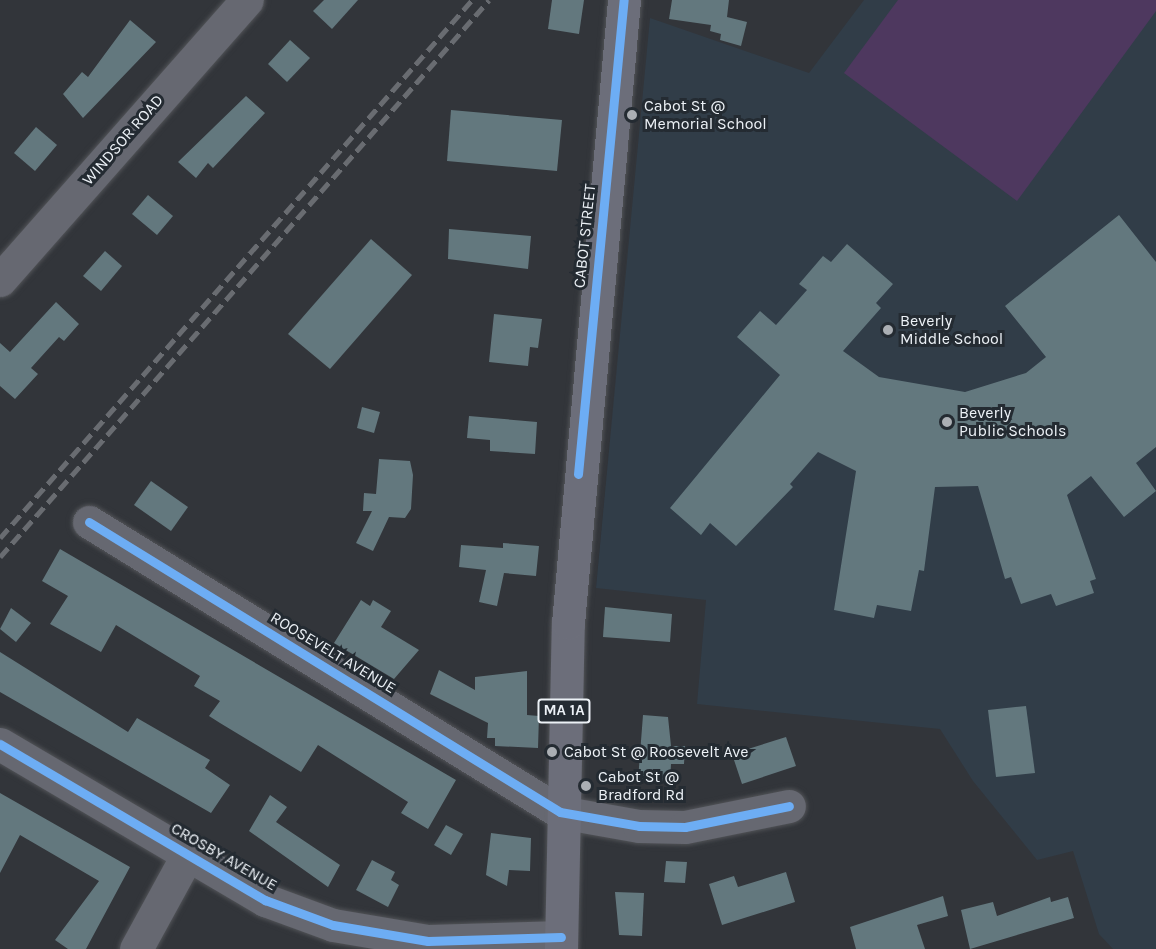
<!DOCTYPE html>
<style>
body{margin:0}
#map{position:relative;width:1156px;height:949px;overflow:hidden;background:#32353a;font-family:Karla,sans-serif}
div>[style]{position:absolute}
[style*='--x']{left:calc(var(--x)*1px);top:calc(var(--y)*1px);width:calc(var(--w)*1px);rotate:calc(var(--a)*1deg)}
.built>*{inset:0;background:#313d48}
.green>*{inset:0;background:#4e385f}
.building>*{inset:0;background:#63787e}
.roads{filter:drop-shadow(0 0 2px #515357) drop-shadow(0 0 2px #515357)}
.minor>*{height:33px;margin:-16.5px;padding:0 16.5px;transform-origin:16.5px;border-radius:16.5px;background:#666871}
.highway>*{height:33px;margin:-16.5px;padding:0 16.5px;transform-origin:16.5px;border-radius:16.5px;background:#6c6e7a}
.rail>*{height:4.5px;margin-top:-2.25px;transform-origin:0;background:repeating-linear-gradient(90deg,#696c71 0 12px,transparent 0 18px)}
.cycleway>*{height:9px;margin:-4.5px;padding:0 4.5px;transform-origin:4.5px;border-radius:4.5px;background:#6dadf4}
.dots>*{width:16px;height:16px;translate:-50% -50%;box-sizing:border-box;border:3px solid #242b32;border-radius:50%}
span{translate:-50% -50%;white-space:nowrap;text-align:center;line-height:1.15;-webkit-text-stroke:6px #242b32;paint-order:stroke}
.shield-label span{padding:2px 4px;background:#242b32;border:2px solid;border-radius:4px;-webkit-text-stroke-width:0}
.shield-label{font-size:15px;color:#ecf1f6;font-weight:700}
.poi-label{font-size:16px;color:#ecf1f6}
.left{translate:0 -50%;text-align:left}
.street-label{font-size:16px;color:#ecf1f6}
</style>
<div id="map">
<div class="built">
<i style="clip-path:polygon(864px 0,1156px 0,1156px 949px,1113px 949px,1099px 934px,1073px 851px,1037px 860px,973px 781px,940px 729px,697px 704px,706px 600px,596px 588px,650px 18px,809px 73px)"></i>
</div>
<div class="green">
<i style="clip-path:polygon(898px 0,1156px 0,1156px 11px,1017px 201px,844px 73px)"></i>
</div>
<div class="building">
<i style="clip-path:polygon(324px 0,358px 0,332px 29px,313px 11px)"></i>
<i style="clip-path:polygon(552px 0,584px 0,579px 34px,548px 29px)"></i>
<i style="clip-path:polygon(672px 0,729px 0,727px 17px,747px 22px,741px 46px,720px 40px,721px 34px,710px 31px,711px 25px,669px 19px)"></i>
<i style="clip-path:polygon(130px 20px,156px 42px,83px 118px,63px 94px,82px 72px,88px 77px)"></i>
<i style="clip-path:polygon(290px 40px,310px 58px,287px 82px,268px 64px)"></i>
<i style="clip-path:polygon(246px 96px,265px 113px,213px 168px,208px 163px,196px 178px,178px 162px)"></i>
<i style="clip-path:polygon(451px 110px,562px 120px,557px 171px,447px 161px)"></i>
<i style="clip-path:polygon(36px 127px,57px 145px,35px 171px,14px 153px)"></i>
<i style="clip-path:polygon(148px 195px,173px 216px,157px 235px,132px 214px)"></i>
<i style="clip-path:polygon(1119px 215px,1156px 262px,1156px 447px,1136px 463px,1156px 491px,1124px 517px,1091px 476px,1067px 495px,1096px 579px,1090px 581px,1094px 593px,1056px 606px,1051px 594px,1021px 604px,1011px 577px,1005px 579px,978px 486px,935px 487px,924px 571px,919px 570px,911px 611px,877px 605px,874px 618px,834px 610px,856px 471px,818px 452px,790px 484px,793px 487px,736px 546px,710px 523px,701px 535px,670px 508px,780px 375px,737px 337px,760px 311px,776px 325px,807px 290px,799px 284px,823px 256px,831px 262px,847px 244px,893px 284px,876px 303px,881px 308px,843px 351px,879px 377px,965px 392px,1026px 373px,1046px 357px,1005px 306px)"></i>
<i style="clip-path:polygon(449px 229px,531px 236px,528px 269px,448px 259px)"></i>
<i style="clip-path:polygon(371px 239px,412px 275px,330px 369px,288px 334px)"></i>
<i style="clip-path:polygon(105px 251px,122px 266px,101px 291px,83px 276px)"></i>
<i style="clip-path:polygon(56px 302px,79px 324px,64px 341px,59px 337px,31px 368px,38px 374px,15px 399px,0 386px,0 343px,10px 352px)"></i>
<i style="clip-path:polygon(494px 314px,542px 319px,538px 348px,530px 347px,528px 366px,489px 362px)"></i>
<i style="clip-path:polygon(362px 407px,380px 412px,374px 433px,357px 428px)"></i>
<i style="clip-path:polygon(469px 416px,537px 422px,535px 454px,490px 451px,490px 440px,467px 438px)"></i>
<i style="clip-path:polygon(379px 459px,410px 461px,413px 475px,411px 509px,405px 518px,389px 517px,373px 551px,356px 543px,372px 511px,363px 511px,364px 493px,376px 494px)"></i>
<i style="clip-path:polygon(151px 481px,188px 507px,171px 531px,134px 505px)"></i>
<i style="clip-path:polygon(503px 543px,539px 546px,536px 576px,504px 573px,497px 606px,479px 602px,486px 570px,459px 567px,461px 545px,503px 548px)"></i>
<i style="clip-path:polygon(60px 549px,456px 780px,428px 829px,401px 813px,408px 802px,318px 745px,301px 772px,220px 723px,209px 716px,220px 701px,194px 686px,200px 676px,116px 625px,101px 652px,50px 624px,68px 596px,42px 581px)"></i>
<i style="clip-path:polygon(361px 600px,370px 606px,373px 600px,391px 611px,381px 627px,419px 650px,394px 679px,334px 643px)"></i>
<i style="clip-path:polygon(605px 607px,672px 614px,670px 642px,603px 637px)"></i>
<i style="clip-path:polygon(11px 608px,31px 623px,16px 642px,0 629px)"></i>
<i style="clip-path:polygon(0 652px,128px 732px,137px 718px,210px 760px,205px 768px,230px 785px,211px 813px,0 692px)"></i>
<i style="clip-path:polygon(439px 670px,475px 690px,475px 677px,527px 671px,527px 715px,539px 716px,538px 748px,495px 746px,495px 738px,487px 738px,488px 723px,430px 694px)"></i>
<i style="clip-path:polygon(1026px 706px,1035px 773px,996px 777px,988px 710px)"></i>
<i style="clip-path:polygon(643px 715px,668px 717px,671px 746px,685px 746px,684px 764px,671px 764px,670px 782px,638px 780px)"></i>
<i style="clip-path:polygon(786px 737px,796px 766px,742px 784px,732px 754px)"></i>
<i style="clip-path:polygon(0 793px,130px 867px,86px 949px,68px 949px,55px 940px,99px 881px,20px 835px,0 873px)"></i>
<i style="clip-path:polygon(270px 795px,287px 807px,276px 822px,340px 865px,328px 887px,249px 831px)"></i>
<i style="clip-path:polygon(446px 825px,463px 834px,451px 855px,434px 845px)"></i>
<i style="clip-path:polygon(491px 833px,531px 838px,530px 871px,509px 870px,507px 886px,486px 875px)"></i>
<i style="clip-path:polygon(372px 860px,395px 872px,391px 880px,399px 885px,388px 907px,356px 890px)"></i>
<i style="clip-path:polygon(666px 861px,687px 862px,685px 883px,664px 882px)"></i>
<i style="clip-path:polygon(786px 872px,795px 902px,722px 925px,709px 884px,734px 876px,738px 887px)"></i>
<i style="clip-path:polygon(615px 892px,644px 893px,642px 936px,619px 935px)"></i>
<i style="clip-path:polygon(943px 896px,948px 916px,917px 925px,925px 949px,856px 949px,850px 927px)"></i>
<i style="clip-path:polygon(1050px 897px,1051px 902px,1068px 897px,1074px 918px,970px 949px,961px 910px,993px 902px,997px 916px)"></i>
</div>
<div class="roads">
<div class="minor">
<i style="--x:0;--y:280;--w:373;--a:-48.6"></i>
<i style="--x:89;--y:522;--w:553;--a:31.62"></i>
<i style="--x:560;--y:812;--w:80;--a:10"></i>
<i style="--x:639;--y:826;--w:46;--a:1.2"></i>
<i style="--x:685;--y:827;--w:106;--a:-11.4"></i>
<i style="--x:0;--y:744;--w:308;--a:30.5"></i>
<i style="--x:265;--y:900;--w:72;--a:20.2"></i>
<i style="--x:333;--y:925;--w:96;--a:9.6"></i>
<i style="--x:428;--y:941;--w:133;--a:-1.7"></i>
<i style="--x:136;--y:949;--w:108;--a:-61.3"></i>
</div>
<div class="highway">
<i style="--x:561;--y:949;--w:326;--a:-88.8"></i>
<i style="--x:568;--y:623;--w:626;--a:-84.86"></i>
</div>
</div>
<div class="rail">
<i style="--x:0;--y:538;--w:716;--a:-48.74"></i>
<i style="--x:0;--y:557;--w:741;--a:-48.72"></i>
</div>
<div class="cycleway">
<i style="--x:578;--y:474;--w:476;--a:-84.5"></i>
<i style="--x:89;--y:522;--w:553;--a:31.62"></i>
<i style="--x:560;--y:812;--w:80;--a:10"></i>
<i style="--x:639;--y:826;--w:46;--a:1.2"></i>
<i style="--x:685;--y:827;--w:106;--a:-11.4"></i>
<i style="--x:0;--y:744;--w:308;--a:30.5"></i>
<i style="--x:265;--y:900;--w:72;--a:20.2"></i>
<i style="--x:333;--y:925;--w:96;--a:9.6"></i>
<i style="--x:428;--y:941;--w:133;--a:-1.7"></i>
</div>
<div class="dots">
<i style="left:632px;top:115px;background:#abafb4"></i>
<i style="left:888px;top:330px;background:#abafb4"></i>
<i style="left:947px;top:422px;background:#abafb4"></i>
<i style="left:552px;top:752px;background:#abafb4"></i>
<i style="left:586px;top:786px;background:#abafb4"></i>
</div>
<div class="shield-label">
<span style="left:564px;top:711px">MA 1A</span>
</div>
<div class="poi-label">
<span class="left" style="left:644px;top:115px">Cabot St @<br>Memorial School</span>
<span class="left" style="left:900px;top:330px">Beverly<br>Middle School</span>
<span class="left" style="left:959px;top:422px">Beverly<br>Public Schools</span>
<span class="left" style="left:564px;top:752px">Cabot St @ Roosevelt Ave</span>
<span class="left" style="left:598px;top:786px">Cabot St @<br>Bradford Rd</span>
</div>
<div class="street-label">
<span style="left:123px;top:140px;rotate:-49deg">WINDSOR ROAD</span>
<span style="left:585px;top:236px;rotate:-84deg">CABOT STREET</span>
<span style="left:333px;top:653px;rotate:31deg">ROOSEVELT AVENUE</span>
<span style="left:224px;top:857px;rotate:30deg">CROSBY AVENUE</span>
</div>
</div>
